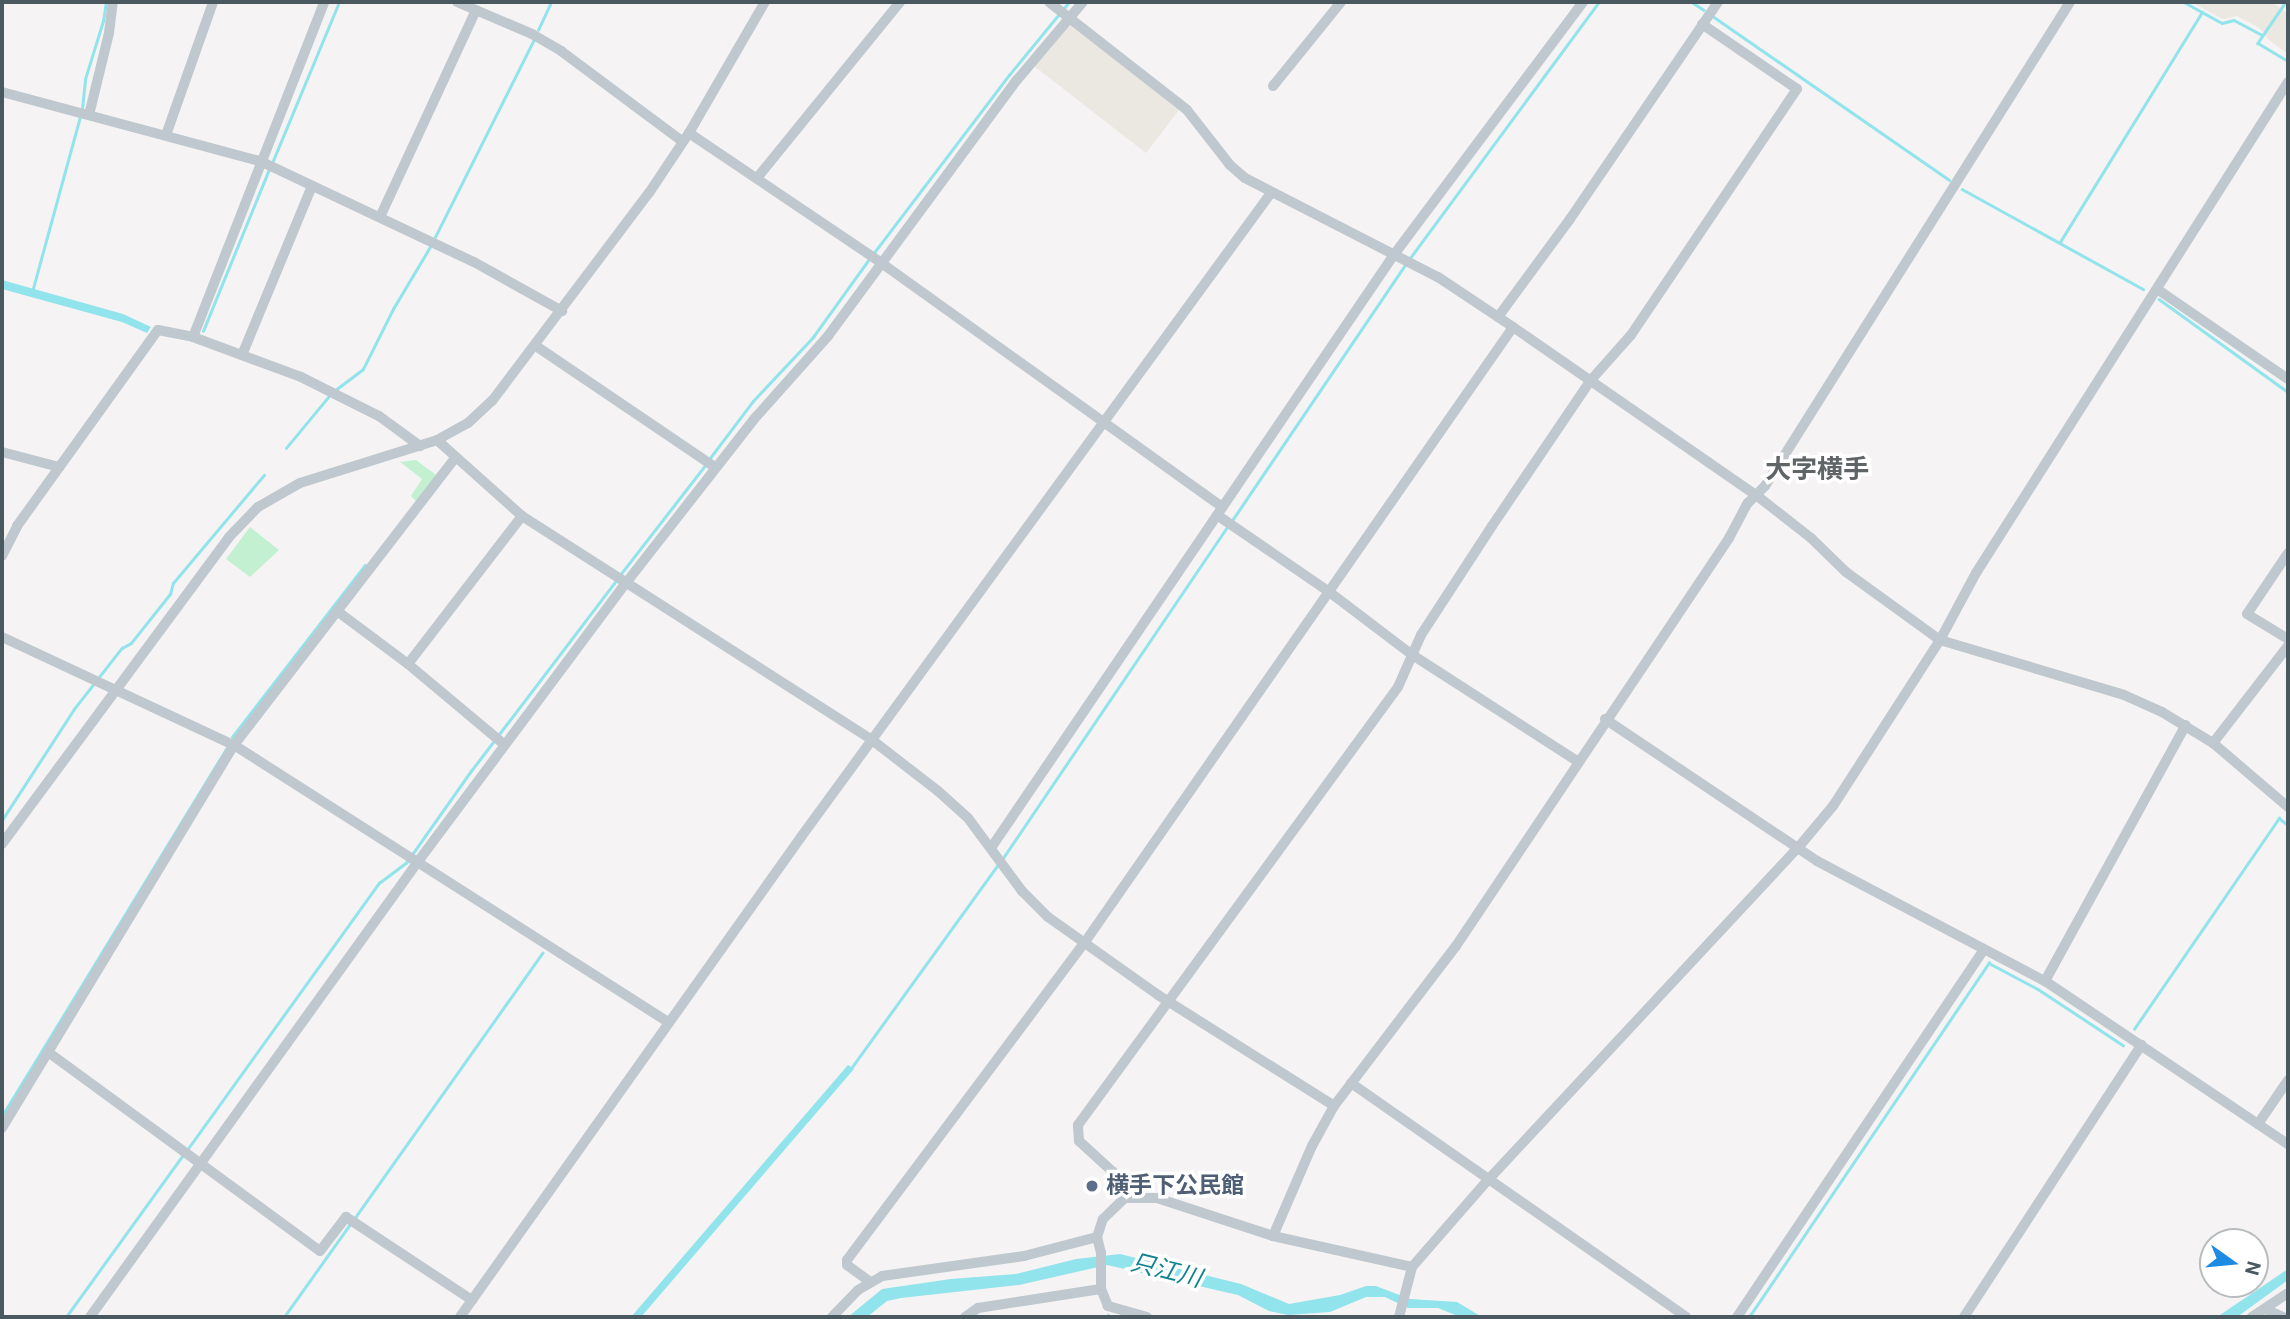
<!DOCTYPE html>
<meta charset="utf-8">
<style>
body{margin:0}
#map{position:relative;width:2290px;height:1319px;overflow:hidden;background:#f5f3f3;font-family:Roboto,"Noto Sans JP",sans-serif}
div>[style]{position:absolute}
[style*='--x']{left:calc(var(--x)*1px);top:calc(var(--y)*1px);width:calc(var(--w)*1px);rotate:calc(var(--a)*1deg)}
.commercial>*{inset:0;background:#ebe7e1}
.green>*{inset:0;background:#c3f0d0}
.water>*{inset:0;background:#91e3ec}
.stream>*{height:2.5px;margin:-1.25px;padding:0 1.25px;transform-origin:1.25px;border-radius:1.25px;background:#91e3ec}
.minor>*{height:10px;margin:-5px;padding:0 5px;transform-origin:5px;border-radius:5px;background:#bec8ce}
.dots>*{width:19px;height:19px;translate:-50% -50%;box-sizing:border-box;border:4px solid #fff;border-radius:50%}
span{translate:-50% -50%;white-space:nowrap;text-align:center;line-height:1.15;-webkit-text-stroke:7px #fff;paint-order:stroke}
.service-label{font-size:23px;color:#4e5e75;font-weight:700}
.left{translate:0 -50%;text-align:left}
.water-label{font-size:24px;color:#0f838f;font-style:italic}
.quarter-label{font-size:26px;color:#5f6467;font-weight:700}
.frame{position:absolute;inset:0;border:4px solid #4a5860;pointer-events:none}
.north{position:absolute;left:2199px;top:1228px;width:70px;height:70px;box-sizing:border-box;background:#fff;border:2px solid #b7bcbf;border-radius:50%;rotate:105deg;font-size:19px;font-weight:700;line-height:28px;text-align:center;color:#4a5860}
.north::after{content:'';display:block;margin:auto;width:24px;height:32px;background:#1d8ae4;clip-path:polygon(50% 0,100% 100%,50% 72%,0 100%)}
</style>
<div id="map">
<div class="commercial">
<i style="clip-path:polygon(2191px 2px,2272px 2px,2288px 14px,2288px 54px,2268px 39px,2260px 28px,2237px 16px,2223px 19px)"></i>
<i style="clip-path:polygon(1068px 22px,1179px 110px,1146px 153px,1034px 66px)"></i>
</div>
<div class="green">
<i style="clip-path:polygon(416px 460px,436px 475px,417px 502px,411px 496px,422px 479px,400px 462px)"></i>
<i style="clip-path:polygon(250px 527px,279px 550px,250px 577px,226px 559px)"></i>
</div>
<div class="water">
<i style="clip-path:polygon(2px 280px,123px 314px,151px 327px,147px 333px,122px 322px,2px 289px)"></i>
<i style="clip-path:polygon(848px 1065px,854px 1069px,641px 1317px,631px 1317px)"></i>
<i style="clip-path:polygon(1120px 1254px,1241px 1284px,1289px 1304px,1340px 1295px,1366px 1286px,1376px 1286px,1410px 1299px,1457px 1302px,1482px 1317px,1460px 1317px,1438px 1308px,1408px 1308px,1385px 1297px,1366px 1297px,1330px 1312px,1288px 1315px,1269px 1311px,1238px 1295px,1107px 1265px,1019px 1285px,901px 1298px,887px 1301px,867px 1317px,848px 1317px,882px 1289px,951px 1279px,1016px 1274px,1076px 1259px)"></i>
<i style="clip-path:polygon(2288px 1269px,2288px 1280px,2237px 1317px,2217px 1317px)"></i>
</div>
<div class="stream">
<i style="--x:1692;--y:2;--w:14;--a:34"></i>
<i style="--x:2184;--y:2;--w:43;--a:28.9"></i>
<i style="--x:2222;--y:23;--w:12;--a:-14"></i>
<i style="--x:2234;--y:20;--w:32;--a:28"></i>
<i style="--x:2286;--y:2;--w:50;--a:124.3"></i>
<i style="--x:2258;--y:43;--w:35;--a:31"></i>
<i style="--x:1714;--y:17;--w:286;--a:34.7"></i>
<i style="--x:538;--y:30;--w:31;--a:-65"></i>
<i style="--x:82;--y:109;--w:30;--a:-84"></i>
<i style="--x:85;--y:79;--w:61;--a:-72.8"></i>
<i style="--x:103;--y:21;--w:19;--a:-81"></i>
<i style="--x:272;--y:163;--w:174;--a:-67.4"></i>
<i style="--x:1962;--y:189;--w:207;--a:28.9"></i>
<i style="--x:435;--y:237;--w:219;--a:-63.4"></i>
<i style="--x:2060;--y:242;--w:270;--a:-58.3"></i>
<i style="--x:873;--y:254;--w:225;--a:-52.8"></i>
<i style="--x:1009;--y:75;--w:94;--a:-50.6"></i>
<i style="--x:1410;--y:258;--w:318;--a:-53.6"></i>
<i style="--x:32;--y:292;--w:182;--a:-74.7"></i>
<i style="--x:2159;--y:299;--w:159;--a:35.8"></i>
<i style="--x:203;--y:331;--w:175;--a:-67.8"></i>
<i style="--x:334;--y:391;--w:36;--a:-37"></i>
<i style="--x:363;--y:369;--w:67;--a:-63.4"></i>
<i style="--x:393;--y:309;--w:72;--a:-59.2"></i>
<i style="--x:286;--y:448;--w:67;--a:-50.4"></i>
<i style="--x:710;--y:458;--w:71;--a:-53"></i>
<i style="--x:753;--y:401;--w:88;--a:-46.8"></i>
<i style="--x:813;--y:337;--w:96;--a:-54.3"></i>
<i style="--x:1231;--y:522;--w:312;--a:-55.9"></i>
<i style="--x:620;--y:575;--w:140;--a:-52.2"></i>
<i style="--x:99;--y:677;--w:37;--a:-52"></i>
<i style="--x:122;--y:648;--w:10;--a:-29"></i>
<i style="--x:131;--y:643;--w:63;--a:-51.5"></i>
<i style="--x:170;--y:594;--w:11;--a:-75"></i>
<i style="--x:173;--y:583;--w:141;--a:-49.9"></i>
<i style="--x:232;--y:737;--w:217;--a:-52.3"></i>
<i style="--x:2;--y:820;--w:132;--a:-57"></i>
<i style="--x:74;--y:709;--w:34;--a:-52"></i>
<i style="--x:1003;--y:858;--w:400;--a:-55.9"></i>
<i style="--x:2134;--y:1029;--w:256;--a:-55.5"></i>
<i style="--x:2279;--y:818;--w:11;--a:38"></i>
<i style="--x:852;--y:1067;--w:251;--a:-54.2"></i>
<i style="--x:2;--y:1116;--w:430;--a:-58.6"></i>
<i style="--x:187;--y:1150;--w:329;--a:-54.3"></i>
<i style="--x:379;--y:883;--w:34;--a:-37"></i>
<i style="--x:406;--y:863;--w:113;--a:-54.8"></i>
<i style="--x:471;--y:771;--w:239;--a:-52.7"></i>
<i style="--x:354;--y:1219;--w:326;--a:-54.7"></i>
<i style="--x:66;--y:1317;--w:200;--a:-54.2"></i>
<i style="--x:284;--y:1317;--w:114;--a:-54.6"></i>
<i style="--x:1107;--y:1317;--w:2;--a:-63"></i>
<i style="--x:1749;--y:1317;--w:428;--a:-55.9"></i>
<i style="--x:1989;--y:963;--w:55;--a:28"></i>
<i style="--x:2038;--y:989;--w:102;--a:33.4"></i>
</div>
<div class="minor">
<i style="--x:457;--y:2;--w:82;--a:23.1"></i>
<i style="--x:532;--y:34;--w:34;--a:30"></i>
<i style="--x:561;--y:51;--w:152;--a:36.7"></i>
<i style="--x:1049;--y:2;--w:175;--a:38"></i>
<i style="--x:1187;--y:110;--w:70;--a:52"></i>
<i style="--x:1230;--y:165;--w:20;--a:41"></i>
<i style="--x:1245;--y:178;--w:217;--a:27.2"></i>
<i style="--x:1438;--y:277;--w:90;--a:33.7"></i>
<i style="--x:1513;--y:327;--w:295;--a:34.7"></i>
<i style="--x:1756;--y:495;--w:70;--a:38"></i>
<i style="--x:1811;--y:538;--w:49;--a:44.2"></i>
<i style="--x:1846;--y:572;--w:116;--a:35.9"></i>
<i style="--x:1940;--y:640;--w:192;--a:16.6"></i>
<i style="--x:2124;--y:695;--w:42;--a:24.1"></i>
<i style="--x:2162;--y:712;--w:60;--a:31.3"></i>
<i style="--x:2213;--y:743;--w:99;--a:40.5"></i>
<i style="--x:1273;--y:86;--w:108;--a:-51"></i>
<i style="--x:2;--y:92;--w:267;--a:15"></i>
<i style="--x:260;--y:161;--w:237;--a:25.3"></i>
<i style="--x:474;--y:262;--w:101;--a:29.1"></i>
<i style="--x:89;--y:115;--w:84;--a:-76.3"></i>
<i style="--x:109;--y:33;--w:31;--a:-83"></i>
<i style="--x:689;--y:133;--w:230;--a:34"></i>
<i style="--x:880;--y:262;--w:421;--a:35.6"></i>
<i style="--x:166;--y:135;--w:141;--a:-70.5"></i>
<i style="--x:757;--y:178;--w:227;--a:-50.9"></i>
<i style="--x:380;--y:217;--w:228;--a:-65.1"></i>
<i style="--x:2157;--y:289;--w:159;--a:34.5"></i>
<i style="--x:1498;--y:317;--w:122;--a:-53.7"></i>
<i style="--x:1570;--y:219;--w:263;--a:-55.7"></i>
<i style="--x:193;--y:337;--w:360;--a:-68.6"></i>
<i style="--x:536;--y:346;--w:217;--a:34.1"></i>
<i style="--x:242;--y:355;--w:183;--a:-67.5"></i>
<i style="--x:437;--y:440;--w:114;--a:41.8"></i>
<i style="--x:522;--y:516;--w:416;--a:32.6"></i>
<i style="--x:872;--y:740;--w:83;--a:37.7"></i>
<i style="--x:938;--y:791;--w:40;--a:42"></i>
<i style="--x:968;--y:818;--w:91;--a:53.5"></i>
<i style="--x:1022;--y:891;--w:37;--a:45"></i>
<i style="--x:1048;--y:917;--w:135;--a:35.3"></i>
<i style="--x:1158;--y:995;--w:208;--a:32.2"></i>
<i style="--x:2;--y:452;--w:59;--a:14.7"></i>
<i style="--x:1217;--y:515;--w:135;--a:34.4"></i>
<i style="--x:1328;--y:591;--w:104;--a:37.2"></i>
<i style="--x:1411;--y:654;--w:197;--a:32.8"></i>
<i style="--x:2288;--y:553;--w:73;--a:123.9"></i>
<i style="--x:2247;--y:614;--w:48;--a:31.4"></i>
<i style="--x:2;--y:556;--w:34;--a:-63"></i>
<i style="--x:17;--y:526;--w:241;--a:-54.3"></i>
<i style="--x:158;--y:330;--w:36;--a:11"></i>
<i style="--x:193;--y:337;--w:115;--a:20.3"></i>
<i style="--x:301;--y:377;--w:87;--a:26.6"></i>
<i style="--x:379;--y:416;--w:51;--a:36.2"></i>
<i style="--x:337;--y:611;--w:89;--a:36.7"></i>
<i style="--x:408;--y:664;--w:187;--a:-52.4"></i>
<i style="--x:2;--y:637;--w:256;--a:25"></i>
<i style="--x:234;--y:745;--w:515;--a:32.55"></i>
<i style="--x:408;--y:664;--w:126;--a:39.9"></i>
<i style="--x:1605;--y:719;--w:255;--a:33.8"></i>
<i style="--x:1817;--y:861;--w:258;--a:27.8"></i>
<i style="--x:2045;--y:981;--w:293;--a:33.9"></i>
<i style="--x:2213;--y:743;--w:123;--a:-52.3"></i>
<i style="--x:2;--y:844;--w:382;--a:-53.5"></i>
<i style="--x:229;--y:537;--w:42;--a:-46"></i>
<i style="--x:258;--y:507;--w:48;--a:-29.7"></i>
<i style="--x:300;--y:483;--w:144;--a:-17.4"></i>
<i style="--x:437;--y:440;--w:35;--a:-29"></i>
<i style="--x:468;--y:423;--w:33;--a:-43"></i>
<i style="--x:492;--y:401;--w:261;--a:-53"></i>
<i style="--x:649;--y:193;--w:72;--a:-56.3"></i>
<i style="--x:689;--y:133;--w:151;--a:-59.9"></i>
<i style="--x:991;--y:848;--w:716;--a:-55.82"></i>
<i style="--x:1393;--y:256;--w:317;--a:-53.2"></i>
<i style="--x:2045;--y:981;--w:292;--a:-61.2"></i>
<i style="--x:48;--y:1052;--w:337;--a:36.2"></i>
<i style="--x:320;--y:1251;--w:43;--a:-52.6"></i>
<i style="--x:346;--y:1217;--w:151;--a:33.4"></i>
<i style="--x:1351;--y:1083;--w:409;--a:34.9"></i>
<i style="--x:2258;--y:1124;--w:53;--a:-55.7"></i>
<i style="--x:2;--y:1128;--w:448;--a:-58.8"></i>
<i style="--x:234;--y:745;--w:362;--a:-52.4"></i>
<i style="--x:1125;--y:1198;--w:29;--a:-115"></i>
<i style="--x:1113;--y:1172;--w:46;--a:-137.6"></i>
<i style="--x:1079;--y:1141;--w:16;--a:-94"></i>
<i style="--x:1078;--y:1125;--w:542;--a:-53.85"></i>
<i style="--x:1398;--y:687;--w:57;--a:-66.1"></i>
<i style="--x:1421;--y:635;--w:130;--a:-56.9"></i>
<i style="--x:1492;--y:526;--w:176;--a:-55.9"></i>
<i style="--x:1591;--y:380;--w:60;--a:-48.4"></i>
<i style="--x:1631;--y:335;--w:297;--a:-56"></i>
<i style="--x:1797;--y:89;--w:115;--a:-145.6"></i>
<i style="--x:1273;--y:1236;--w:98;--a:-66.6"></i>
<i style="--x:1312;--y:1146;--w:46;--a:-61.2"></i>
<i style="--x:1334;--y:1106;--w:201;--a:-52.7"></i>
<i style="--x:1456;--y:946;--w:491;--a:-56.2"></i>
<i style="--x:1729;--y:538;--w:40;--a:-62"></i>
<i style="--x:1748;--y:503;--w:24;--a:-45"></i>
<i style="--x:1765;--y:486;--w:572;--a:-57.78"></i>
<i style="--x:869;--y:1281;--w:27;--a:-144"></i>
<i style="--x:847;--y:1265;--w:5;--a:-90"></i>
<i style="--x:847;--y:1260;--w:397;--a:-53.2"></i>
<i style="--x:1085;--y:942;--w:749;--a:-55.16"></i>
<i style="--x:2265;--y:1309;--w:20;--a:24"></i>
<i style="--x:90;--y:1317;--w:560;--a:-54.24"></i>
<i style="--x:417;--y:863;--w:349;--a:-53.3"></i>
<i style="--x:626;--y:583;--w:209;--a:-52"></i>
<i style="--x:755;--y:418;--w:110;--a:-48.3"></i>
<i style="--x:828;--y:336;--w:318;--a:-53.6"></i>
<i style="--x:1017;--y:80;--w:102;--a:-49.8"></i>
<i style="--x:460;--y:1317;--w:589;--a:-54.61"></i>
<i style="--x:801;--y:837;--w:797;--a:-53.88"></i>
<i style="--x:832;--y:1317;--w:37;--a:-46"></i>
<i style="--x:858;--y:1290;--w:28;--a:-30"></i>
<i style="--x:882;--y:1276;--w:143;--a:-8"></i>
<i style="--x:1024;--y:1256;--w:75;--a:-14.6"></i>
<i style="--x:965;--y:1317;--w:16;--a:-35"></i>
<i style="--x:978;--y:1308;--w:124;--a:-8.8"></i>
<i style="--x:1147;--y:1317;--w:41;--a:-164.2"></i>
<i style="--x:1108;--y:1306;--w:18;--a:-112"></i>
<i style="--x:1101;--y:1289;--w:36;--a:-90"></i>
<i style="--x:1101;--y:1253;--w:16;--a:-104"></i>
<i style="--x:1097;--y:1237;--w:19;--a:-72"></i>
<i style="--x:1103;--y:1219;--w:30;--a:-44"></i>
<i style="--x:1125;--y:1198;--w:32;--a:0"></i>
<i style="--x:1157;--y:1198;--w:122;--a:18.1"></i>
<i style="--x:1273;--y:1236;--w:142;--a:12.6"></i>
<i style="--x:1399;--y:1317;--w:52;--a:-75.4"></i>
<i style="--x:1412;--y:1267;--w:116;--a:-48.9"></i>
<i style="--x:1488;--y:1180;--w:453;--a:-47"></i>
<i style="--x:1797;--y:849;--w:56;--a:-50.1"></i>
<i style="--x:1833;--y:806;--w:197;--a:-57.2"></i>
<i style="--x:1940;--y:640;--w:76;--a:-61.8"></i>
<i style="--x:1976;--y:573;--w:582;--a:-57.57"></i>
<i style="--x:1737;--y:1317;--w:443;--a:-56.1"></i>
<i style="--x:1964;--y:1317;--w:325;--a:-56.9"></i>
<i style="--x:2252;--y:1317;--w:43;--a:-33.7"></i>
</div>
<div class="dots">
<i style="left:1092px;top:1186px;background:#5c6f8a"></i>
</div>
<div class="service-label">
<span class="left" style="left:1106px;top:1186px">横手下公民館</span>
</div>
<div class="water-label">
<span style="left:1166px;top:1271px;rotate:14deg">只江川</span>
</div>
<div class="quarter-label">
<span style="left:1817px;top:470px">大字横手</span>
</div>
<div class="frame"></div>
<div class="north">N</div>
</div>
